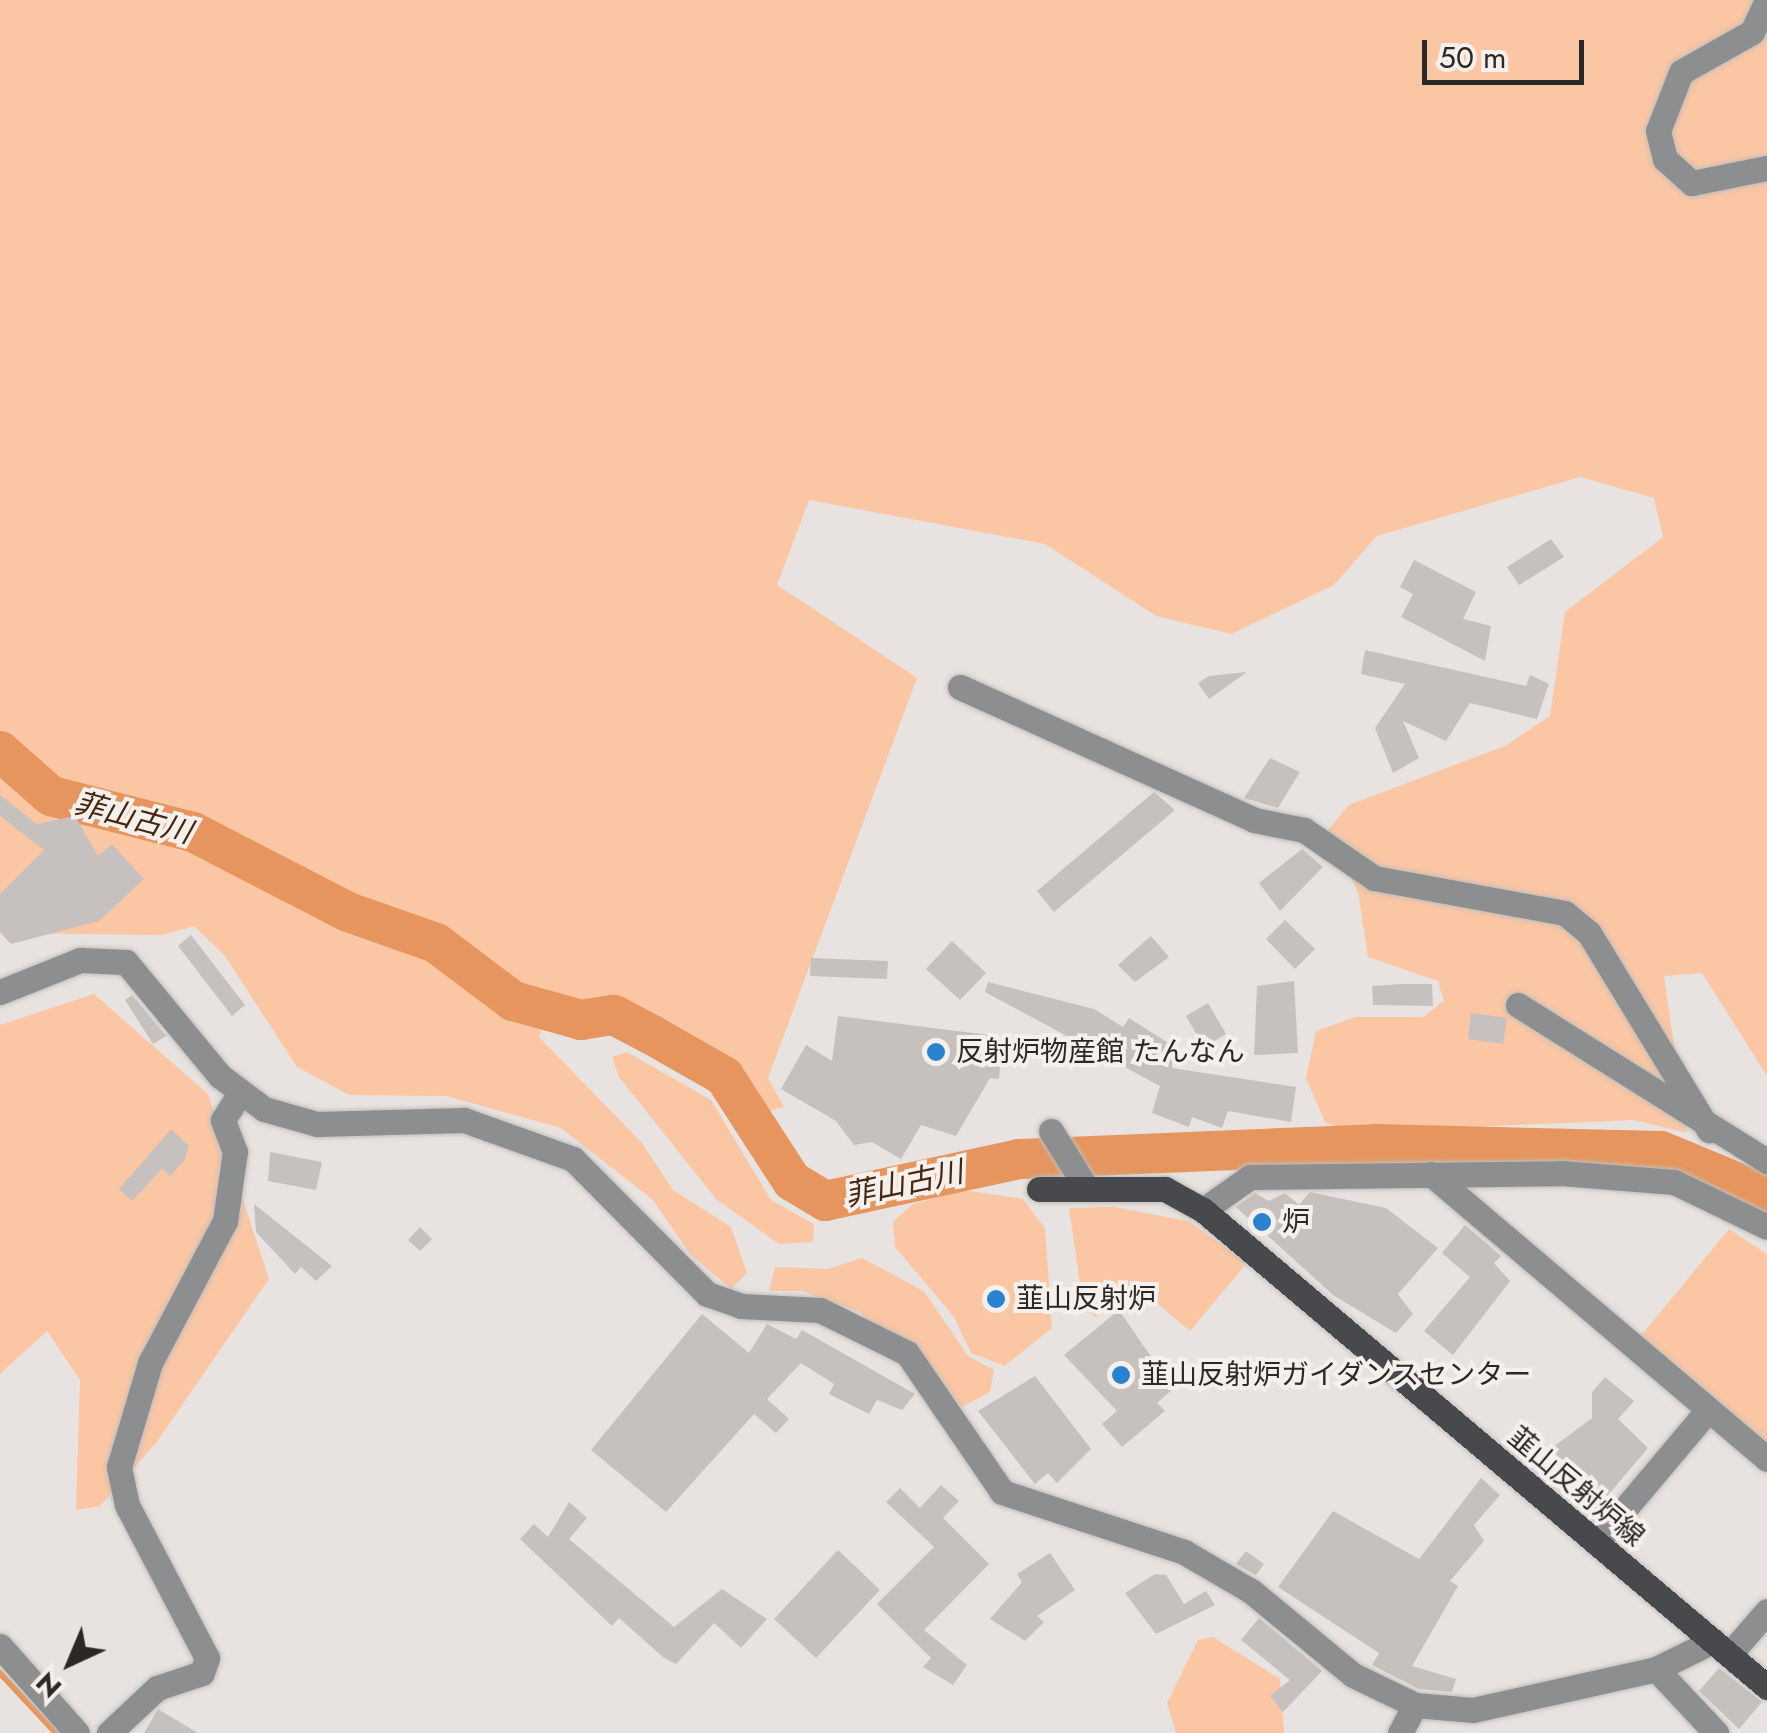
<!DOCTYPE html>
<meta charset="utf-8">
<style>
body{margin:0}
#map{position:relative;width:1767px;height:1733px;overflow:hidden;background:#e8e3e0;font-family:Jost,"Noto Sans JP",sans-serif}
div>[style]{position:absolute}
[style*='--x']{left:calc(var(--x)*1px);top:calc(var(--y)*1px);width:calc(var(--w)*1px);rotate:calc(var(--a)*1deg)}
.green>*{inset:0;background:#fac6a4}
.stream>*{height:6px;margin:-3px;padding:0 3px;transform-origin:3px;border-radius:3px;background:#e5955d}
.river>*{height:40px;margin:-20px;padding:0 20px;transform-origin:20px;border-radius:20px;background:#e5955d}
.building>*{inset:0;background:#c6c1be}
.roads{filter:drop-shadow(0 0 2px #c2bebb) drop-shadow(0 0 2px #c2bebb)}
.minor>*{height:25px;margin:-12.5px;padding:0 12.5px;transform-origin:12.5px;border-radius:12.5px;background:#8d8e90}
.major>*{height:25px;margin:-12.5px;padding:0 12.5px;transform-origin:12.5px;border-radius:12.5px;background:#47494c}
.dots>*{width:28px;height:28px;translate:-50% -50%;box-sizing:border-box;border:5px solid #f6f0ed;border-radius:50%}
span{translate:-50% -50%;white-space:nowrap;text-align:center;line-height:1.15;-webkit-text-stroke:8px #f6f0ed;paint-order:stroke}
.poi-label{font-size:28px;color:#2b2928}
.left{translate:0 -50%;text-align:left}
.street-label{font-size:28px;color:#2b2928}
.water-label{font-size:30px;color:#46260e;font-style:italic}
.north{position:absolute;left:20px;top:1613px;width:100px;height:100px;-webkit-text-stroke:8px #f6f0ed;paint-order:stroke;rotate:224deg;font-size:28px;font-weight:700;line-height:40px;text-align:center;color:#2b2928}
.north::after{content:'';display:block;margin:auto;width:35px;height:45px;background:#2b2928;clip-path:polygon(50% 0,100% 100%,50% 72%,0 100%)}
.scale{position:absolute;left:1422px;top:40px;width:162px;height:45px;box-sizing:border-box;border:5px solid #2b2928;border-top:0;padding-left:12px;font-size:30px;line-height:35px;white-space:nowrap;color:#2b2928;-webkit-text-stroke:8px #f6f0ed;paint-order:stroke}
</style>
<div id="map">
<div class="green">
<i style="clip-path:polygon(0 0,1767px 0,1767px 1076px,1702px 973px,1664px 976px,1687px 1133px,1634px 1120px,1349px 1132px,1325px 1122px,1306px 1078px,1316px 1031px,1355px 1017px,1423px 1017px,1444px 1001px,1438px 981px,1368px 957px,1358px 892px,1327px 831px,1349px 805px,1507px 745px,1550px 716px,1565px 612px,1663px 537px,1654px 498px,1580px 477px,1377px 536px,1334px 585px,1231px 634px,1156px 616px,1045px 544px,809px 500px,777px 585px,917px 678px,768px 1078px,784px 1107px,767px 1111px,725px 1065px,620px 1005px,551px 1003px,539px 1037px,642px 1143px,673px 1190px,731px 1227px,747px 1273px,731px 1289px,690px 1254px,653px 1200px,561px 1128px,446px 1096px,349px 1095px,297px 1067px,225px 956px,194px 926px,163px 935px,0 933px)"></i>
<i style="clip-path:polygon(94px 994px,208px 1094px,269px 1279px,156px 1443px,100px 1506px,76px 1510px,80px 1380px,47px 1331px,0 1374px,0 1025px)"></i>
<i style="clip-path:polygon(627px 1052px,711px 1100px,771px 1200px,814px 1224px,813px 1242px,779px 1244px,716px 1199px,619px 1077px,612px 1057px)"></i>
<i style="clip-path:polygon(964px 1190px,1023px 1199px,1045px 1228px,1052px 1328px,1005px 1366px,971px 1353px,954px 1317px,895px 1247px,893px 1222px,913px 1204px)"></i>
<i style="clip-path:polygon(1114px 1207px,1188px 1221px,1247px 1263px,1190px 1331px,1136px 1286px,1095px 1317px,1083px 1304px,1069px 1208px)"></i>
<i style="clip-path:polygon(1729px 1229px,1767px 1254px,1767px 1447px,1639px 1338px)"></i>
<i style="clip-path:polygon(862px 1258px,924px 1291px,968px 1356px,994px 1370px,990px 1392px,962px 1407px,860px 1312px,802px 1291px,769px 1291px,775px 1267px,828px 1269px)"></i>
<i style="clip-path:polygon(1213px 1637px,1280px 1679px,1284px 1733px,1176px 1733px,1167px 1703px,1198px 1640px)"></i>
</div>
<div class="stream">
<i style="--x:0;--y:1673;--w:82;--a:47"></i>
</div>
<div class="river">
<i style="--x:0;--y:751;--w:68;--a:41.4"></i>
<i style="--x:51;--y:796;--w:146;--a:14.2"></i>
<i style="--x:193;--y:832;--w:174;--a:27.3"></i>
<i style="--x:348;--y:912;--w:93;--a:19.4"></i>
<i style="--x:436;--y:943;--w:96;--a:37"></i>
<i style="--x:513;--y:1001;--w:71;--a:15.6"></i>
<i style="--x:581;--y:1020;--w:33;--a:-9"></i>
<i style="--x:614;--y:1015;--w:43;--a:27.8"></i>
<i style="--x:652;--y:1035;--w:83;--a:29.7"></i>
<i style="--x:724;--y:1076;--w:125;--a:57.1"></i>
<i style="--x:792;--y:1181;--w:39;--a:31"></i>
<i style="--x:825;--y:1201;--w:199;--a:-12.2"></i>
<i style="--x:1020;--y:1159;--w:355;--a:-2.4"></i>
<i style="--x:1375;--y:1144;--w:286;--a:1.4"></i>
<i style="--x:1661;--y:1151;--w:115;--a:22.5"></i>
</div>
<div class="building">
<i style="clip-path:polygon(1551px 539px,1564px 557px,1519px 585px,1507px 567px)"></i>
<i style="clip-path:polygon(1414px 560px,1476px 592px,1463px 619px,1491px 626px,1485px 661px,1401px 617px,1413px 594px,1400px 587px)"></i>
<i style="clip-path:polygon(1365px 650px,1526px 686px,1530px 675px,1549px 684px,1537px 719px,1470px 703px,1446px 741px,1403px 721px,1419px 758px,1393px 773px,1375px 728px,1405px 684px,1361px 674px)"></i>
<i style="clip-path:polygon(1247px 672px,1209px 699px,1198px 683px,1209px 676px)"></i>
<i style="clip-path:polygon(1270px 758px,1300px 772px,1278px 808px,1244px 798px)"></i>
<i style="clip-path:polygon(1154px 792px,1175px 810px,1054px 912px,1037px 891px)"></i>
<i style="clip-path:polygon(0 795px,37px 824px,75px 816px,98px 856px,112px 844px,144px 879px,99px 921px,11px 944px,0 932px,0 894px,44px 850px,0 816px)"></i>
<i style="clip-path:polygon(1302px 849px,1323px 867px,1280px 911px,1259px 883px)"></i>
<i style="clip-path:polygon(1285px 920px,1315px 949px,1295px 969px,1266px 939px)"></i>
<i style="clip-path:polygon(191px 935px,245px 1005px,232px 1016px,178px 946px)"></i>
<i style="clip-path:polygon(1151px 936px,1169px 957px,1135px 982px,1118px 965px)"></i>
<i style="clip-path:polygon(952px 941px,986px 973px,960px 1000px,926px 969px)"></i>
<i style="clip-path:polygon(811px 958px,888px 961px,887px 979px,810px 976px)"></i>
<i style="clip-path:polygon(1294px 981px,1298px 1053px,1254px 1055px,1257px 986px)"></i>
<i style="clip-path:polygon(988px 982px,1094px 1009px,1123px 1027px,1129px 1018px,1192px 1058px,1172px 1058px,1172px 1068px,1296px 1087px,1291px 1122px,1228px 1111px,1222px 1128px,1192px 1117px,1189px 1127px,1152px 1113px,1160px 1086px,985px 992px)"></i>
<i style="clip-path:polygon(1401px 984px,1432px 984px,1433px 1006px,1373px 1005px,1372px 986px)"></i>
<i style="clip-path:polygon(132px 995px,166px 1036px,153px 1044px,125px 1000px)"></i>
<i style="clip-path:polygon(1208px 1003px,1226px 1034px,1204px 1047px,1186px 1016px)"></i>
<i style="clip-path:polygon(1471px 1013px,1507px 1018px,1503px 1044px,1468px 1039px)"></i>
<i style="clip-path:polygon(838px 1016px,989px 1035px,986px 1058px,1001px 1059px,999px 1079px,990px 1078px,956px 1136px,921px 1125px,901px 1159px,872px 1142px,854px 1145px,836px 1121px,781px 1089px,806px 1045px,832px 1061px)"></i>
<i style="clip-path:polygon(171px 1129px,189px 1146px,184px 1161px,170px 1176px,162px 1169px,132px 1201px,119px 1189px)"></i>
<i style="clip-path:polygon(270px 1152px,322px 1162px,316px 1190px,268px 1181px)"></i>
<i style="clip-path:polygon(1310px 1192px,1386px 1208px,1438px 1248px,1398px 1294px,1413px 1314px,1396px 1333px,1333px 1295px,1236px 1207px,1255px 1193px,1269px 1201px,1285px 1193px,1299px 1205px)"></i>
<i style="clip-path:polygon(254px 1204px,332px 1266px,316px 1281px,301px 1267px,295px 1274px,256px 1232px)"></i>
<i style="clip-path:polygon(1465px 1225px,1501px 1256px,1494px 1263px,1510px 1281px,1453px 1355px,1424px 1331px,1470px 1277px,1442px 1253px)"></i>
<i style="clip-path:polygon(420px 1227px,432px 1239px,420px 1251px,408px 1240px)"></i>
<i style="clip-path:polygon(998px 1285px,1009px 1301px,993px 1313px,981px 1297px)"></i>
<i style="clip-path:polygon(1119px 1310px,1173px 1389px,1157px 1403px,1165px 1411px,1122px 1447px,1102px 1424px,1117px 1411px,1064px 1355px)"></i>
<i style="clip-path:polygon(702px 1314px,749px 1353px,767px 1324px,796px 1339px,802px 1330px,915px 1394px,902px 1410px,877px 1400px,869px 1414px,829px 1394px,834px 1384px,801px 1363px,767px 1399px,789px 1419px,776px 1433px,754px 1414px,666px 1512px,591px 1450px)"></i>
<i style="clip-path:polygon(1035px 1376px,1091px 1449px,1057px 1483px,1048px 1473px,1035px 1484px,978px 1411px)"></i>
<i style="clip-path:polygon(1605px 1377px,1634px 1401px,1618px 1419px,1648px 1448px,1593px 1513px,1571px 1494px,1582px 1481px,1548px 1451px,1592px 1418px,1592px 1392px)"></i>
<i style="clip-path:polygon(1481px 1478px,1500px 1495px,1474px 1525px,1484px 1541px,1450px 1581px,1458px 1586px,1412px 1666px,1456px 1679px,1452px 1692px,1419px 1689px,1372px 1665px,1379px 1653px,1278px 1587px,1333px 1511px,1419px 1559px)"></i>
<i style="clip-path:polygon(941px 1485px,959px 1501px,943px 1518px,989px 1564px,924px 1630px,967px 1665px,953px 1685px,923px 1667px,931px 1658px,877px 1604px,934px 1547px,886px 1502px,900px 1488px,920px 1508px)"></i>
<i style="clip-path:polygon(569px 1502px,587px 1518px,569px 1539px,674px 1627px,722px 1589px,767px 1619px,741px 1648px,714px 1623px,676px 1664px,663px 1657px,619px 1618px,612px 1626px,520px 1539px,534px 1524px,548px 1537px)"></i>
<i style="clip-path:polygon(838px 1550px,880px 1590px,816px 1658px,774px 1619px)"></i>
<i style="clip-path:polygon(1246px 1551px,1264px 1564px,1256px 1575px,1236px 1564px)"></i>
<i style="clip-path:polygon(1050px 1553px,1075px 1590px,1037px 1616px,1044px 1622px,1025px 1641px,990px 1619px,1022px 1582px,1017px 1574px)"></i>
<i style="clip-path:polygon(1155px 1574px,1166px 1575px,1184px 1604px,1206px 1591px,1215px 1605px,1156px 1634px,1125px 1593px)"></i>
<i style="clip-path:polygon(1259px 1618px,1322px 1671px,1283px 1712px,1270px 1696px,1290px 1680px,1241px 1640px)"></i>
<i style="clip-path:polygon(1719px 1668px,1762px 1702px,1739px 1729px,1699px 1691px)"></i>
<i style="clip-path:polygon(158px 1709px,198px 1733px,144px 1733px)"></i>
</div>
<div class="roads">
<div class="minor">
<i style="--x:1767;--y:0;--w:35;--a:115"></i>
<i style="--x:1752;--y:32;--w:81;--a:150.6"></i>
<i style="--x:1681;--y:72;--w:63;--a:111.3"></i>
<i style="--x:1658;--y:131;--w:29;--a:76"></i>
<i style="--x:1665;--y:159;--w:36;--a:42"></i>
<i style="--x:1692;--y:183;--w:76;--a:-11.3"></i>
<i style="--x:960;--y:687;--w:323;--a:24.3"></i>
<i style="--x:1254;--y:820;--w:51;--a:11.3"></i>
<i style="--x:1304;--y:830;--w:85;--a:34.4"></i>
<i style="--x:1374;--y:878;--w:194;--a:10.4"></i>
<i style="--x:1565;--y:913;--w:31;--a:40"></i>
<i style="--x:1589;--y:933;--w:231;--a:58.7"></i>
<i style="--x:0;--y:992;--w:86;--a:-21.8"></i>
<i style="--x:80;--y:960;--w:46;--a:2.5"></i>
<i style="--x:126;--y:962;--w:148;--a:50.5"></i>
<i style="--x:220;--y:1076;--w:55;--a:36.9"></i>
<i style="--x:264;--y:1109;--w:55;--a:15.8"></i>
<i style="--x:317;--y:1124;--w:147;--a:-1.6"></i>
<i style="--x:464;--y:1120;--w:116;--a:19.7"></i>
<i style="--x:573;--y:1159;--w:190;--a:45.2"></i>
<i style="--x:707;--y:1294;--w:36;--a:19"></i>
<i style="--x:741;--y:1306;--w:79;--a:2.9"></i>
<i style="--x:820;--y:1310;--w:97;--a:26.3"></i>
<i style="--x:907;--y:1353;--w:168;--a:55.6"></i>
<i style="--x:1002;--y:1492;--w:192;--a:18.2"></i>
<i style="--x:1184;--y:1552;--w:78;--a:30.2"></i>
<i style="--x:1251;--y:1591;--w:132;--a:39.5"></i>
<i style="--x:1353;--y:1675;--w:69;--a:25.8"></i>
<i style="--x:1415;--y:1705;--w:58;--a:4.9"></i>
<i style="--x:1473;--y:1710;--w:188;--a:-12.6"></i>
<i style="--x:1656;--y:1669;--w:64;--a:-26.2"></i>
<i style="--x:1518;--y:1005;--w:294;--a:32.1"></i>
<i style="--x:1051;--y:1131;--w:62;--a:58.1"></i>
<i style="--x:1431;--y:1174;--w:441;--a:40.3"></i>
<i style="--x:1203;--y:1210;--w:57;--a:-35.1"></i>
<i style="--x:1250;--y:1177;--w:311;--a:-0.7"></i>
<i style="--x:1561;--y:1173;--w:113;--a:4.6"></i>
<i style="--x:1674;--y:1182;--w:103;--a:25.8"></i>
<i style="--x:1596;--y:1543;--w:174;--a:-49.9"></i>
<i style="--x:0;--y:1646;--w:116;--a:48.5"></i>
<i style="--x:1729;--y:1655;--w:58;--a:-49.2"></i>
<i style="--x:1656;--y:1669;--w:88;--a:46.8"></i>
<i style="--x:109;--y:1733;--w:66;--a:-43.2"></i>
<i style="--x:157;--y:1688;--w:47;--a:-18.4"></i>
<i style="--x:202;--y:1673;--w:16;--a:-72"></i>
<i style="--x:207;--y:1658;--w:173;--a:-117.6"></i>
<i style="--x:127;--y:1505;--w:39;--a:-102"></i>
<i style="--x:119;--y:1467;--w:109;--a:-73.4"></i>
<i style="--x:150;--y:1363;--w:161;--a:-62.2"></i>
<i style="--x:225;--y:1221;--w:70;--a:-81.8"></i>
<i style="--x:235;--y:1152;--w:34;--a:-111"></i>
<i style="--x:223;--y:1120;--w:31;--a:-58"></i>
<i style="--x:1400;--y:1733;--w:32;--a:-62"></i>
</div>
<div class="major">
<i style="--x:1039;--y:1189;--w:126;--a:0"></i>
<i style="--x:1165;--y:1189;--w:43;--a:28.9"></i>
<i style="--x:1203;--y:1210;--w:739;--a:40.22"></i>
</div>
</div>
<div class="dots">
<i style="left:936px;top:1052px;background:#2882cf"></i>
<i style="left:1262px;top:1222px;background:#2882cf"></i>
<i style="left:996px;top:1299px;background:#2882cf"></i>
<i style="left:1121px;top:1375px;background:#2882cf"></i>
</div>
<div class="poi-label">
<span class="left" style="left:956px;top:1052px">反射炉物産館 たんなん</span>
<span class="left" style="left:1282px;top:1222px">炉</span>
<span class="left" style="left:1016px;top:1299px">韮山反射炉</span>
<span class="left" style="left:1141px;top:1375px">韮山反射炉ガイダンスセンター</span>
</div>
<div class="street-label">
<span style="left:1576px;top:1487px;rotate:40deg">韮山反射炉線</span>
</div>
<div class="water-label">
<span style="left:133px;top:818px;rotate:15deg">菲山古川</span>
<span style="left:904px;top:1184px;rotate:-12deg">菲山古川</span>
</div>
<div class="north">N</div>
<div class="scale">50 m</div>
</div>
